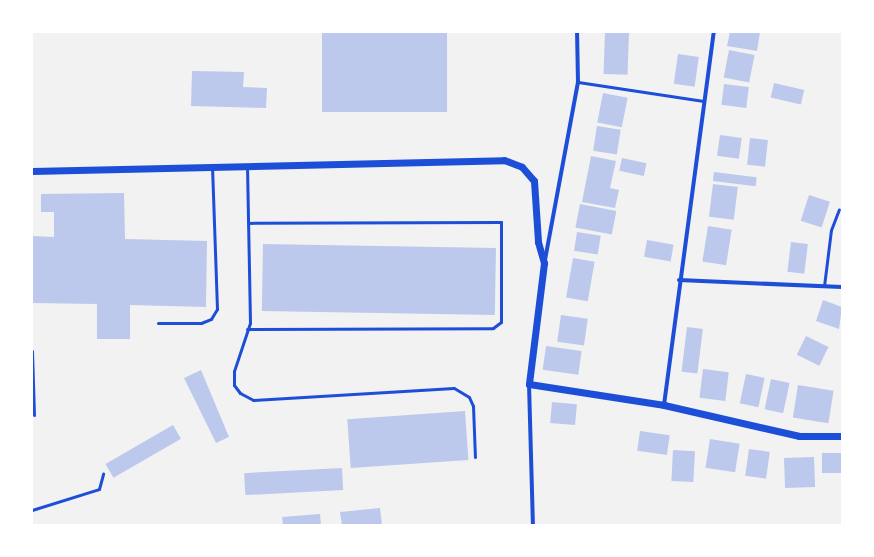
<!DOCTYPE html>
<html>
<head>
<meta charset="utf-8">
<style>
	body { margin:0 }
	#map { position:relative; width:874px; height:557px; overflow:hidden; background:#f2f2f2; font-family:Helvetica,sans-serif }
	div>[style] { position:absolute }
	[style*='--x'] { left:calc(var(--x)*1px); top:calc(var(--y)*1px); width:calc(var(--w)*1px); rotate:calc(var(--a)*1deg) }
	.building>* { inset:0; background:#bdc9ec; transform-origin:0 0 }
	.service>* { height:3px; margin:-1.5px; padding:0 1.5px; transform-origin:1.5px; border-radius:1.5px; background:#1d4ed8 }
	.minor>* { height:4px; margin:-2px; padding:0 2px; transform-origin:2px; border-radius:2px; background:#1d4ed8 }
	.tertiary>* { height:7px; margin:-3.5px; padding:0 3.5px; transform-origin:3.5px; border-radius:3.5px; background:#1d4ed8 }
	span { translate:-50% -50%; white-space:nowrap; text-align:center; line-height:1.15; -webkit-text-stroke:3.5px #fff; paint-order:stroke }
	.frame { position:absolute; inset:0; border:33px solid #fff; pointer-events:none }
</style>
</head>
<body>
<div id="map">
	<div class="building">
		<i style="left:322px;top:32px;width:125px;height:80px"></i>
		<i style="left:605px;top:32px;width:24px;height:42px;rotate:2deg"></i>
		<i style="clip-path:polygon(730px 32px,760px 32px,757px 51px,727px 46px)"></i>
		<i style="left:729px;top:50px;width:26px;height:28px;rotate:11deg"></i>
		<i style="left:678px;top:54px;width:21px;height:30px;rotate:8deg"></i>
		<i style="clip-path:polygon(192px 71px,244px 72px,243px 87px,267px 88px,266px 108px,191px 106px)"></i>
		<i style="left:774px;top:83px;width:31px;height:15px;rotate:13deg"></i>
		<i style="left:724px;top:84px;width:25px;height:21px;rotate:7deg"></i>
		<i style="left:603px;top:93px;width:25px;height:30px;rotate:11deg"></i>
		<i style="left:597px;top:126px;width:24px;height:25px;rotate:9deg"></i>
		<i style="left:720px;top:135px;width:22px;height:21px;rotate:8deg"></i>
		<i style="left:750px;top:138px;width:18px;height:27px;rotate:6deg"></i>
		<i style="clip-path:polygon(591px 156px,616px 161px,610px 188px,619px 190px,615px 208px,582px 202px)"></i>
		<i style="left:622px;top:158px;width:25px;height:13px;rotate:12deg"></i>
		<i style="left:714px;top:172px;width:43px;height:9px;rotate:7deg"></i>
		<i style="left:713px;top:184px;width:25px;height:33px;rotate:7deg"></i>
		<i style="clip-path:polygon(124px 193px,125px 239px,207px 241px,206px 307px,130px 305px,130px 339px,97px 339px,97px 304px,32px 303px,32px 236px,54px 237px,54px 212px,41px 212px,41px 194px)"></i>
		<i style="left:809px;top:195px;width:22px;height:27px;rotate:18deg"></i>
		<i style="left:580px;top:204px;width:37px;height:24px;rotate:11deg"></i>
		<i style="left:708px;top:226px;width:24px;height:36px;rotate:9deg"></i>
		<i style="left:577px;top:232px;width:24px;height:19px;rotate:9deg"></i>
		<i style="left:647px;top:240px;width:27px;height:17px;rotate:10deg"></i>
		<i style="left:791px;top:242px;width:17px;height:30px;rotate:7deg"></i>
		<i style="left:263px;top:244px;width:233px;height:67px;rotate:1deg"></i>
		<i style="left:573px;top:258px;width:22px;height:40px;rotate:10deg"></i>
		<i style="clip-path:polygon(823px 300px,842px 307px,839px 329px,816px 321px)"></i>
		<i style="left:561px;top:315px;width:27px;height:27px;rotate:8deg"></i>
		<i style="left:687px;top:327px;width:16px;height:45px;rotate:7deg"></i>
		<i style="left:806px;top:336px;width:25px;height:21px;rotate:26deg"></i>
		<i style="left:546px;top:346px;width:36px;height:24px;rotate:8deg"></i>
		<i style="left:703px;top:369px;width:26px;height:29px;rotate:7deg"></i>
		<i style="clip-path:polygon(201px 370px,229px 437px,216px 443px,184px 378px)"></i>
		<i style="left:746px;top:374px;width:19px;height:30px;rotate:12deg"></i>
		<i style="left:771px;top:379px;width:19px;height:31px;rotate:12deg"></i>
		<i style="left:798px;top:385px;width:36px;height:33px;rotate:9deg"></i>
		<i style="left:552px;top:402px;width:25px;height:21px;rotate:5deg"></i>
		<i style="left:465px;top:411px;width:49px;height:118px;rotate:86deg"></i>
		<i style="left:173px;top:425px;width:16px;height:78px;rotate:60deg"></i>
		<i style="left:640px;top:431px;width:30px;height:20px;rotate:8deg"></i>
		<i style="left:710px;top:439px;width:30px;height:29px;rotate:9deg"></i>
		<i style="left:749px;top:449px;width:21px;height:27px;rotate:8deg"></i>
		<i style="left:673px;top:450px;width:22px;height:31px;rotate:3deg"></i>
		<i style="left:822px;top:453px;width:20px;height:20px"></i>
		<i style="left:814px;top:457px;width:30px;height:30px;rotate:88deg"></i>
		<i style="left:342px;top:468px;width:22px;height:98px;rotate:87deg"></i>
		<i style="clip-path:polygon(380px 508px,382px 525px,342px 525px,340px 512px)"></i>
		<i style="clip-path:polygon(320px 514px,321px 525px,283px 525px,282px 517px)"></i>
	</div>
	<div class="service">
		<i style="--x:578;--y:82;--w:127;--a:8.6"></i>
		<i style="--x:247;--y:166;--w:157;--a:88.9"></i>
		<i style="--x:250;--y:323;--w:51;--a:108.4"></i>
		<i style="--x:234;--y:371;--w:14;--a:90"></i>
		<i style="--x:234;--y:385;--w:10;--a:53"></i>
		<i style="--x:240;--y:393;--w:15;--a:28"></i>
		<i style="--x:253;--y:400;--w:201;--a:-3.4"></i>
		<i style="--x:454;--y:388;--w:17;--a:31"></i>
		<i style="--x:469;--y:397;--w:10;--a:66"></i>
		<i style="--x:473;--y:406;--w:51;--a:87.8"></i>
		<i style="--x:824;--y:286;--w:56;--a:-82.9"></i>
		<i style="--x:831;--y:230;--w:22;--a:-69"></i>
		<i style="--x:158;--y:323;--w:43;--a:0"></i>
		<i style="--x:201;--y:323;--w:11;--a:-22"></i>
		<i style="--x:211;--y:319;--w:12;--a:-59"></i>
		<i style="--x:217;--y:309;--w:142;--a:-92"></i>
		<i style="--x:247;--y:329;--w:246;--a:-0.2"></i>
		<i style="--x:493;--y:328;--w:10;--a:-37"></i>
		<i style="--x:501;--y:322;--w:100;--a:-90"></i>
		<i style="--x:501;--y:222;--w:253;--a:179.8"></i>
		<i style="--x:32;--y:351;--w:64;--a:88.2"></i>
		<i style="--x:32;--y:510;--w:70;--a:-17.4"></i>
		<i style="--x:99;--y:489;--w:16;--a:-75"></i>
	</div>
	<div class="minor">
		<i style="--x:545;--y:260;--w:181;--a:-79.5"></i>
		<i style="--x:578;--y:82;--w:50;--a:-91.1"></i>
		<i style="--x:679;--y:280;--w:163;--a:2.5"></i>
		<i style="--x:529;--y:384;--w:141;--a:88.4"></i>
		<i style="--x:664;--y:405;--w:376;--a:-82.4"></i>
	</div>
	<div class="tertiary">
		<i style="--x:32;--y:171;--w:472;--a:-1.3"></i>
		<i style="--x:504;--y:160;--w:19;--a:21"></i>
		<i style="--x:522;--y:167;--w:18;--a:49"></i>
		<i style="--x:534;--y:181;--w:61;--a:86.2"></i>
		<i style="--x:538;--y:242;--w:22;--a:74"></i>
		<i style="--x:544;--y:263;--w:122;--a:97.1"></i>
		<i style="--x:529;--y:384;--w:137;--a:8.8"></i>
		<i style="--x:664;--y:405;--w:139;--a:12.9"></i>
		<i style="--x:799;--y:436;--w:43;--a:0"></i>
	</div>
	<div class="frame"></div>
</div>
</body>
</html>
